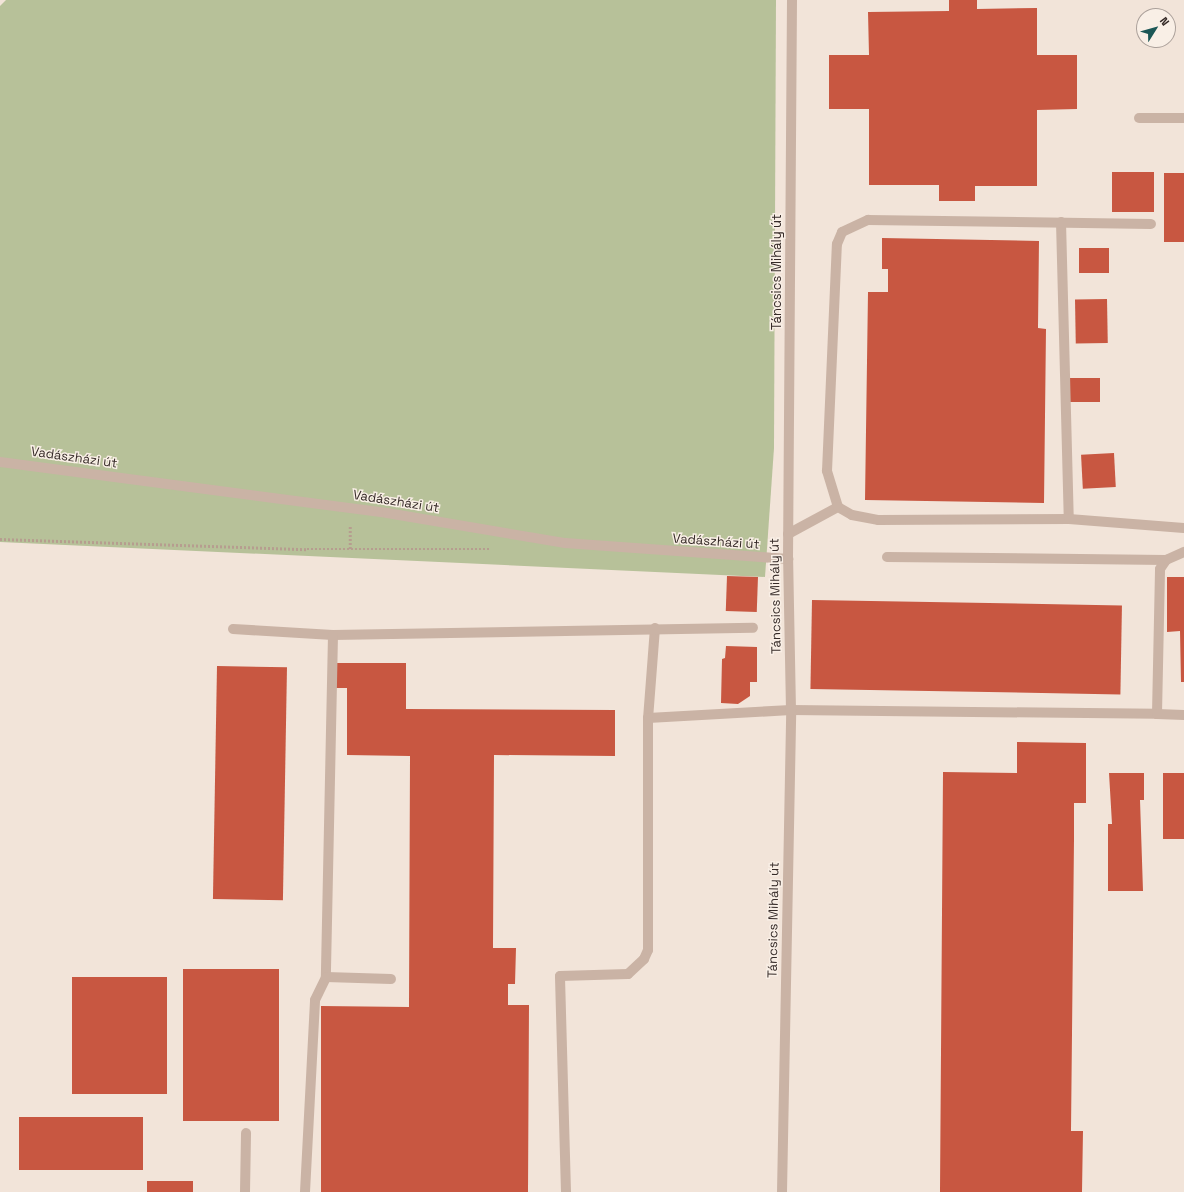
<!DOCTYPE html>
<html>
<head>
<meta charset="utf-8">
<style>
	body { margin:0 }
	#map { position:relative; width:1184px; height:1192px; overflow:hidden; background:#f2e4d9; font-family:"Space Grotesk",sans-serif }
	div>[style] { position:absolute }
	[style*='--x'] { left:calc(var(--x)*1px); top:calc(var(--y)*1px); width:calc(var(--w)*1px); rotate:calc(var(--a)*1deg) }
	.green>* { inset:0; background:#b7c199 }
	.building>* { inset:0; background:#c85741; transform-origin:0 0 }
	.path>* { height:2.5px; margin-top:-1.25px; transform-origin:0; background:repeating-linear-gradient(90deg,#b69d8f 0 2px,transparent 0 4px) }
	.minor>* { height:10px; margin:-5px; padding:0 5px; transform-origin:5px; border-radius:5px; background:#cab3a5 }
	span { translate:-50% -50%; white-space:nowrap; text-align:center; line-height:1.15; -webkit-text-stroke:3px #f9efe6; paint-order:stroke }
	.street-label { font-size:13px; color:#352a27 }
	.north { position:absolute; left:1136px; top:8px; width:40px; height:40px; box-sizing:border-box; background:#f9efe6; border:1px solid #aba09a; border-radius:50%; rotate:53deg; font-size:11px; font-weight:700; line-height:16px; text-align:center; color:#352a27 }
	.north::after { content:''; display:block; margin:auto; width:14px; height:18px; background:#1c5756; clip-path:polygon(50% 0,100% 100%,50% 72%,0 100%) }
</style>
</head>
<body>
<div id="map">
	<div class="green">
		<i style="clip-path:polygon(6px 0,776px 0,774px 448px,765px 577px,0 542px,0 6px)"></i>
	</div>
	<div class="building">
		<i style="clip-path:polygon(949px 0,977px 0,977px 9px,1037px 8px,1037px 55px,1077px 55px,1077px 109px,1037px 110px,1037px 186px,975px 186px,975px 201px,939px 201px,939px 185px,869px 185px,869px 109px,829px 109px,829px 55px,869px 55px,868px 12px,949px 11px)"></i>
		<i style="left:1112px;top:172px;width:42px;height:40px"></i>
		<i style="left:1164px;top:173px;width:20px;height:69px"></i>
		<i style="clip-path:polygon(882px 238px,1039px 241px,1038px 328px,1046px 329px,1044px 503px,865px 500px,868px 292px,888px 292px,888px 269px,882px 269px)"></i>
		<i style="left:1109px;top:248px;width:25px;height:30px;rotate:90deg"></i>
		<i style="left:1107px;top:299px;width:44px;height:32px;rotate:89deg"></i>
		<i style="left:1067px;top:378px;width:33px;height:24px"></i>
		<i style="left:1114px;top:453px;width:34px;height:33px;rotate:87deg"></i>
		<i style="left:727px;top:576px;width:31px;height:35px;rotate:2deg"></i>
		<i style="clip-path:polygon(1167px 577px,1184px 577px,1184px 682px,1181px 682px,1180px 631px,1167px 632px)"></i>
		<i style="left:812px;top:600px;width:310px;height:89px;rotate:1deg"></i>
		<i style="clip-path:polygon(726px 646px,757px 647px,757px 682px,750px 682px,750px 696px,738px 704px,721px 703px,722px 659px,725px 658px)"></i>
		<i style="clip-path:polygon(334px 663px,406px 663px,406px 709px,615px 710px,615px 756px,494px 755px,493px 948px,516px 948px,515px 984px,508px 984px,508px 1005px,529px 1005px,528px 1192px,321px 1192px,321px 1006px,409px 1007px,410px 756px,347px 755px,347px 688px,334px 688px)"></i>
		<i style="left:217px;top:666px;width:70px;height:233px;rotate:1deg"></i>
		<i style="clip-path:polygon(1017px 742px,1086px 743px,1086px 803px,1074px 803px,1074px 839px,1071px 1131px,1083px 1131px,1082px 1192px,940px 1192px,943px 772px,1017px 773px)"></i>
		<i style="clip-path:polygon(1109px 773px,1144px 773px,1144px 800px,1140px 800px,1143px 891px,1108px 891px,1108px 824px,1112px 824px)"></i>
		<i style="left:1163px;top:773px;width:21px;height:66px"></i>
		<i style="left:279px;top:969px;width:152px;height:96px;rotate:90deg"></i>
		<i style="left:72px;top:977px;width:95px;height:117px"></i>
		<i style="left:19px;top:1117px;width:124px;height:53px"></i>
		<i style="left:147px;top:1181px;width:46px;height:11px"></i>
	</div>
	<div class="path">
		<i style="--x:0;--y:539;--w:307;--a:1.9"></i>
		<i style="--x:307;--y:549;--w:184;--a:0"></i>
		<i style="--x:350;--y:549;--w:23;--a:-90"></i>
	</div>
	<div class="minor">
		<i style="--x:1139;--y:118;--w:45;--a:0"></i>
		<i style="--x:1061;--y:222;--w:297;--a:88.5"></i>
		<i style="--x:0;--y:462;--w:390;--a:7.5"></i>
		<i style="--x:387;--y:513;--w:181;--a:9.6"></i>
		<i style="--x:565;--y:543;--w:224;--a:4.1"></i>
		<i style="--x:838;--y:507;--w:38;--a:-107"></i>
		<i style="--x:827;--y:471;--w:227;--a:-87.5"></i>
		<i style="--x:837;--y:244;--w:13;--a:-67"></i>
		<i style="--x:842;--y:232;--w:29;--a:-25"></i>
		<i style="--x:868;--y:220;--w:283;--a:0.8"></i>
		<i style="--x:788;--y:534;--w:57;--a:-28.4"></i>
		<i style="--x:838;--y:507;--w:16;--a:30"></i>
		<i style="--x:852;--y:515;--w:26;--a:11"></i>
		<i style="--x:878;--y:520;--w:191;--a:-0.3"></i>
		<i style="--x:1069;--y:519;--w:115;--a:4.5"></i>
		<i style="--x:887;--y:557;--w:279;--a:0.6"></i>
		<i style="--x:655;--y:628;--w:90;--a:94.4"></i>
		<i style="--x:648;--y:718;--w:143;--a:-3.2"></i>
		<i style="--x:791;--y:710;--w:366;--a:0.6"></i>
		<i style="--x:1157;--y:714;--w:145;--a:-88.8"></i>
		<i style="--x:1160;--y:569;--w:11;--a:-56"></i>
		<i style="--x:1166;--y:560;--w:20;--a:-24"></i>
		<i style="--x:233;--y:629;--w:100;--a:3.4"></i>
		<i style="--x:333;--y:635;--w:420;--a:-1"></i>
		<i style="--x:333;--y:635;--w:342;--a:91.2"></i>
		<i style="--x:326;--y:977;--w:65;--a:1.8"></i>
		<i style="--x:1157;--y:714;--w:27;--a:2"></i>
		<i style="--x:245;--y:1192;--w:59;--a:-89"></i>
		<i style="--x:305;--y:1192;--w:192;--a:-87"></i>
		<i style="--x:315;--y:1000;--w:25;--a:-64"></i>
		<i style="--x:566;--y:1192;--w:216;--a:-91.6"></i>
		<i style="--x:560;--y:976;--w:68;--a:-1.7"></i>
		<i style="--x:628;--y:974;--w:22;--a:-43"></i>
		<i style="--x:644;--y:959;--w:10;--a:-66"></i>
		<i style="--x:648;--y:950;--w:232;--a:-90"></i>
		<i style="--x:782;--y:1192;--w:482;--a:-88.9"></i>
		<i style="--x:791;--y:710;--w:151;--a:-91.1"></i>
		<i style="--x:788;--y:559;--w:559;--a:-89.59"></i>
	</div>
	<div class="street-label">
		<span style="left:777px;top:272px;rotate:-90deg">Táncsics Mihály út</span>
		<span style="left:74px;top:458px;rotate:8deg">Vadászházi út</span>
		<span style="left:396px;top:502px;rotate:9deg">Vadászházi út</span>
		<span style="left:716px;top:542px;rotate:4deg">Vadászházi út</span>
		<span style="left:776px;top:596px;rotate:-91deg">Táncsics Mihály út</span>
		<span style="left:774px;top:920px;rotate:-89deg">Táncsics Mihály út</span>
	</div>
	<div class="north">N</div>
</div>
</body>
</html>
